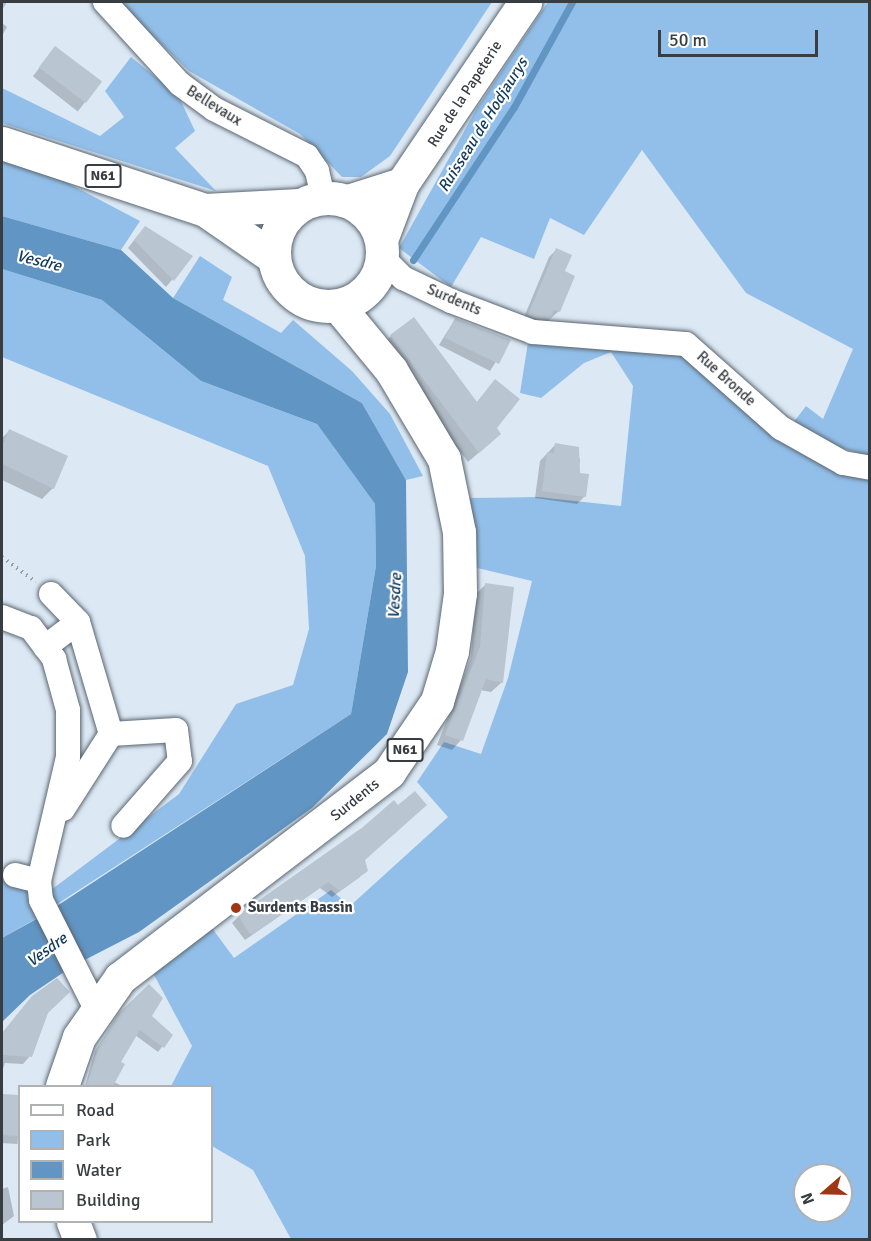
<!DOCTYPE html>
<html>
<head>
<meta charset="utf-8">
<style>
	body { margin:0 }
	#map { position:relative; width:871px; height:1241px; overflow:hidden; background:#dce9f5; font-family:Signika,sans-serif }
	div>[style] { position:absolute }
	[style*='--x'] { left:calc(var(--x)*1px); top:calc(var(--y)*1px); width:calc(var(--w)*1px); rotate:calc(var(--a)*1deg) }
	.green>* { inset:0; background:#92bfe9 }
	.water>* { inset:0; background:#6195c3 }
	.shadow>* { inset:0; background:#0003; transform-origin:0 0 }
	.stream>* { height:7px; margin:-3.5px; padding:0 3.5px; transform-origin:3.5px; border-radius:3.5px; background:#6195c3 }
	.building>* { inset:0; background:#b9c5d1; transform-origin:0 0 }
	.path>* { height:4px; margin-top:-2px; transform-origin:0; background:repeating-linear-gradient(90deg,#959ea7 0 1.5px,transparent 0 6px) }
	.roads { filter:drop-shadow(0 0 2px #5b6670) drop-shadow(0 0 2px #5b6670) }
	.street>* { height:24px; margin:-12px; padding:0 12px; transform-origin:12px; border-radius:12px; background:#fff }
	.secondary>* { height:33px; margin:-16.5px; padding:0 16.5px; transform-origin:16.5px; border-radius:16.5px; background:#fff }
	.primary>* { height:33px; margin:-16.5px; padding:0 16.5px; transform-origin:16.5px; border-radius:16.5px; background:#fff }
	.primary>.ring { margin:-16.5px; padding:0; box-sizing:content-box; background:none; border:33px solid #fff; border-radius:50% }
	.dots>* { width:16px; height:16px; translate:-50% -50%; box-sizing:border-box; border:3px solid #fff; border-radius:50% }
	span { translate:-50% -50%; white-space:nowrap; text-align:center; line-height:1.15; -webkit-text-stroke:4.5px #fff; paint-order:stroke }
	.shield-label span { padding:2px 4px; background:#fff; border:2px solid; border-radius:4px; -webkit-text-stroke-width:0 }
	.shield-label { font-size:14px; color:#383d41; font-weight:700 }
	.street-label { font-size:15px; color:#383d41 }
	.poi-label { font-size:15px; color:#383d41; font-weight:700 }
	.left { translate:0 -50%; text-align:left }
	.water-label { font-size:16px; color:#123a5a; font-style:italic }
	.frame { position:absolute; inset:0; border:3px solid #383d41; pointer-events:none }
	.legend { position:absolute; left:18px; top:1085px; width:195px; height:138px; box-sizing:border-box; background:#fff; border:2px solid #afb1b3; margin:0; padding:8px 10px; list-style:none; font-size:18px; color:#383d41 }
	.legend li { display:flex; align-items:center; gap:12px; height:30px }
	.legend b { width:30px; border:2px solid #afb1b3 }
	.north { position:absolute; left:793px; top:1163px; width:60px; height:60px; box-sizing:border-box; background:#fff; border:2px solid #afb1b3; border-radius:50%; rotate:250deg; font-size:16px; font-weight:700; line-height:24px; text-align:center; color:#383d41 }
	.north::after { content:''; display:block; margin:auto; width:21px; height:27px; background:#9f3717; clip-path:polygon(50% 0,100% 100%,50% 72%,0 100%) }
	.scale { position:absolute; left:658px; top:30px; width:160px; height:27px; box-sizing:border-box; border:3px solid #383d41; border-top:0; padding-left:8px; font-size:18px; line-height:21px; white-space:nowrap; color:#383d41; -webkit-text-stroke:4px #fff; paint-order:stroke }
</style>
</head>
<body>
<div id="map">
	<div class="green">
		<i style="clip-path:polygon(118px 2px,492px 2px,390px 156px,361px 177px,342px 177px,300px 134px,189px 71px)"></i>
		<i style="clip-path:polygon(548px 2px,869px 2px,869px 456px,824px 443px,790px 427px,806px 406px,823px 419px,853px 349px,746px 293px,642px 150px,584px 235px,550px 218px,534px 259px,481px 237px,451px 287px,399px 248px,477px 108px)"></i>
		<i style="clip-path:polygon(131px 57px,178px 95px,195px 131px,175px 148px,216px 191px,2px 123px,2px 88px,100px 136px,124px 117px,105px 91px)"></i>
		<i style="clip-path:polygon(2px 159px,64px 181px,140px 221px,121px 250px,2px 216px)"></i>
		<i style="clip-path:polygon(200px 256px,232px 277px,223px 300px,281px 333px,293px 320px,352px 371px,390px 414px,423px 476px,406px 480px,362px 403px,173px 298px)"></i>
		<i style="clip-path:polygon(2px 269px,102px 300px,201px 381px,317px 424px,375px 504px,376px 566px,351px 714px,51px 908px,51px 890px,179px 794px,236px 704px,293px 685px,309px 629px,305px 556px,268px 466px,2px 357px)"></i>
		<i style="clip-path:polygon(evenodd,529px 336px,682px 347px,869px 474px,869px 1239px,291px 1239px,253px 1170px,212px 1146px,212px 1086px,171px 1086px,192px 1046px,153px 973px,212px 928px,234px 958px,331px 890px,350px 906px,448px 817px,417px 782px,444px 742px,481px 754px,508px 678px,532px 581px,473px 567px,467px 498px,538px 497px,621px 506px,633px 386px,611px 352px,584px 363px,541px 398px,520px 393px,529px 336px,805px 1175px,841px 1175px,841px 1211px,805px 1211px,805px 1175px)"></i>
		<i style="clip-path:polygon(15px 875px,44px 914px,2px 938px,2px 882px)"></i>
	</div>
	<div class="water">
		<i style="clip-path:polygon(2px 216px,121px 250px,173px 298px,362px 403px,406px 480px,408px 672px,387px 734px,312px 808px,139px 932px,73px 966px,30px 995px,2px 1022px,2px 938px,40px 917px,351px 714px,376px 566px,375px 504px,317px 424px,201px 381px,102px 300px,2px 269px)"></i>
	</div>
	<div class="shadow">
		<i style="clip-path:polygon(2px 2px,7px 2px,2px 10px)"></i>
		<i style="clip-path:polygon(2px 23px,7px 27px,2px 36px)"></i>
		<i style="left:55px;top:48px;width:57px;height:36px;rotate:38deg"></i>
		<i style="clip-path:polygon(138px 235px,191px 257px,166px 287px,128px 248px)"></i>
		<i style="clip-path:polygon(556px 250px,563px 272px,559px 311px,542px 326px,522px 322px,549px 257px)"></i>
		<i style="clip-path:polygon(455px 319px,509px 341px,490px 371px,439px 345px)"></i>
		<i style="clip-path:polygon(391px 336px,476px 403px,495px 381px,495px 428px,490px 443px,468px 462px,382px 345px)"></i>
		<i style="clip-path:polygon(9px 431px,53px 488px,42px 499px,2px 480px,2px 438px)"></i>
		<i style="clip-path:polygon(555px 445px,580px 459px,578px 474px,584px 497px,577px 504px,535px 498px,540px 461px)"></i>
		<i style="clip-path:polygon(486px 584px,513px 588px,501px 683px,491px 692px,480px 690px,461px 740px,452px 750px,437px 745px,471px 658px,476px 594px)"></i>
		<i style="clip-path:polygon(398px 807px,364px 860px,360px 877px,332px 897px,320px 888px,245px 940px,232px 923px,239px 916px)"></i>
		<i style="clip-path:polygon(149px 986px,150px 1016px,171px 1035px,158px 1052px,135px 1035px,119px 1062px,114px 1082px,122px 1086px,85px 1086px,95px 1051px,114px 1021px)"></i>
		<i style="clip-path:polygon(25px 1005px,46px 1013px,30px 1056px,23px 1064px,5px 1063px,2px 1072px,2px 1034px)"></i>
		<i style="left:2px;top:1096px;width:18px;height:47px;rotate:3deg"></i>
		<i style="clip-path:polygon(8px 1187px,14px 1216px,2px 1225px,2px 1189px)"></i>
	</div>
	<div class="stream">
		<i style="--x:413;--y:260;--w:183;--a:-56.6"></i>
		<i style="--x:514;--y:107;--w:120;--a:-61.1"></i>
	</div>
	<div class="building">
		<i style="left:55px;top:46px;width:59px;height:27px;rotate:37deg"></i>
		<i style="clip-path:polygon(145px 226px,193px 256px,174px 281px,134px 240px)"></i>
		<i style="clip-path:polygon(556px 248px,572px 255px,565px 271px,575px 276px,560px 312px,554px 310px,550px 319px,536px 318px,528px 315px)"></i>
		<i style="clip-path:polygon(414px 317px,477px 402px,495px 379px,520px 399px,497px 428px,501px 434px,479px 453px,390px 335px)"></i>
		<i style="clip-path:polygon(455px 318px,511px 340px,499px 364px,445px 338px)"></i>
		<i style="clip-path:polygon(9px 429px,68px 456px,54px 489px,2px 464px,2px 447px)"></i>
		<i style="clip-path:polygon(555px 443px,579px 447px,580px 473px,589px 474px,586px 497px,542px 491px,547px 452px,554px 453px)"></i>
		<i style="clip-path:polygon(485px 583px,514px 587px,503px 683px,486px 679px,463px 741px,445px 735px,480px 647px)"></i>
		<i style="clip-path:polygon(415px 791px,427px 805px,365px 860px,368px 871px,340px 891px,328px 882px,252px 935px,249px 933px,238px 915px,363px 827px,394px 800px,398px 805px)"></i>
		<i style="clip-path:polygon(57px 978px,70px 992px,48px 1013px,32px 1057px,2px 1055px,2px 1033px,32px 996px)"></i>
		<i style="clip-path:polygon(149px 984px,163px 998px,152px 1016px,173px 1035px,164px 1048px,140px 1030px,121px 1062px,125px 1064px,113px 1086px,86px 1086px,100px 1044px,118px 1014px)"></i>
		<i style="left:2px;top:1094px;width:18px;height:41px;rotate:3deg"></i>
	</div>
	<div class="path">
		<i style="--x:2;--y:557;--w:42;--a:36.3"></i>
	</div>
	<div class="roads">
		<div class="street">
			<i style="--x:105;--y:2;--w:111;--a:47.6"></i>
			<i style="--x:180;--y:84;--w:42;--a:36.3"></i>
			<i style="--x:214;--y:109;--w:104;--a:26.8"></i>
			<i style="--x:307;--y:156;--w:18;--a:56"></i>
			<i style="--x:317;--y:171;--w:28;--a:77"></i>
			<i style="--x:382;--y:257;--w:30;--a:45"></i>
			<i style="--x:403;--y:278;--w:53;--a:25.6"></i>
			<i style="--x:451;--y:301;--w:88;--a:20.7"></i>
			<i style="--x:533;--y:332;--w:153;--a:4.5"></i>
			<i style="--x:686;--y:344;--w:127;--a:41.5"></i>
			<i style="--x:781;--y:428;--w:71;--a:29.4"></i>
			<i style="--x:843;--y:463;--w:27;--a:10"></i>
			<i style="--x:51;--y:594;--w:39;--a:46"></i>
			<i style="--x:78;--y:622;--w:117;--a:73.6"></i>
			<i style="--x:2;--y:617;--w:31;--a:21"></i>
			<i style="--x:31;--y:628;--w:39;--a:53"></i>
			<i style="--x:54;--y:659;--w:53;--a:74.6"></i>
			<i style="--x:68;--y:710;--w:47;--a:90"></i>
			<i style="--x:68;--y:757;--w:127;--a:103.2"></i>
			<i style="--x:39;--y:881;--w:19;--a:84"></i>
			<i style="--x:41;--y:900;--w:122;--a:63.2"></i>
			<i style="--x:45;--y:647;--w:41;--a:-37.1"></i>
			<i style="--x:63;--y:809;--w:89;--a:-57.4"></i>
			<i style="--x:111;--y:734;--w:65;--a:-3.5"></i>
			<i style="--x:176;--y:730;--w:31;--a:83"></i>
			<i style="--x:180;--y:761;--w:86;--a:131.2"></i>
			<i style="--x:15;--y:875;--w:25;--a:14"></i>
		</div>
		<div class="secondary">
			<i style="--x:348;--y:201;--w:57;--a:-17.5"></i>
			<i style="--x:381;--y:240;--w:60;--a:-69.4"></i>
			<i style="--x:402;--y:184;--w:220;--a:-55.9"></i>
		</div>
		<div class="primary">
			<i style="--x:2;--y:143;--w:214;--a:18.3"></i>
			<i style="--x:205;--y:210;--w:83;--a:34.7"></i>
			<i class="ring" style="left:274px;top:198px;width:75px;height:75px"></i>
			<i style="--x:205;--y:210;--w:94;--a:-3"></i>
			<i style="--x:62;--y:1086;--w:52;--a:-70.9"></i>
			<i style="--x:79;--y:1037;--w:72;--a:-55.2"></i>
			<i style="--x:120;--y:978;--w:339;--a:-37.4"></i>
			<i style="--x:389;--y:772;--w:86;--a:-55.9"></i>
			<i style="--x:437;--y:701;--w:52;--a:-73.3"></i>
			<i style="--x:452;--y:651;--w:59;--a:-82.1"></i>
			<i style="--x:460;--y:593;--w:61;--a:-90.9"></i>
			<i style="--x:459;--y:532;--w:75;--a:-101.6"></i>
			<i style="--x:444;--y:459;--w:104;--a:-120.8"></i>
			<i style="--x:391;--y:370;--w:83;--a:-129.6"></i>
			<i style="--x:73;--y:1222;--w:19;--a:69"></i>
		</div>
	</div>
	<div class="dots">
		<i style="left:236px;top:908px;background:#9f3717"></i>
	</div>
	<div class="shield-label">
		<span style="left:103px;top:176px">N61</span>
		<span style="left:405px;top:750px">N61</span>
	</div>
	<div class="street-label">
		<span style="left:465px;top:94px;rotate:-57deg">Rue de la Papeterie</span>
		<span style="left:214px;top:106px;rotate:32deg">Bellevaux</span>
		<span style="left:454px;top:300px;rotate:23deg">Surdents</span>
		<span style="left:726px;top:379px;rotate:42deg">Rue Bronde</span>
		<span style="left:355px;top:800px;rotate:-39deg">Surdents</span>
	</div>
	<div class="poi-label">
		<span class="left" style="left:248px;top:908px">Surdents Bassin</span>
	</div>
	<div class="water-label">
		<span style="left:483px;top:125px;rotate:-58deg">Ruisseau de Hodjaurys</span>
		<span style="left:39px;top:261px;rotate:14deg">Vesdre</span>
		<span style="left:395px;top:596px;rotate:-87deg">Vesdre</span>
		<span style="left:47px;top:950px;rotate:-36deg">Vesdre</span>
	</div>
	<div class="frame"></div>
	<ul class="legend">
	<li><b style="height:8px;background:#fff"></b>Road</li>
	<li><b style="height:16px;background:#92bfe9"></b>Park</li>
	<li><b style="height:16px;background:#6195c3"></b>Water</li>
	<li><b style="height:16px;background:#b9c5d1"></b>Building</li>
	</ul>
	<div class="north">N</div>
	<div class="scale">50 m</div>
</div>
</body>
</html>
